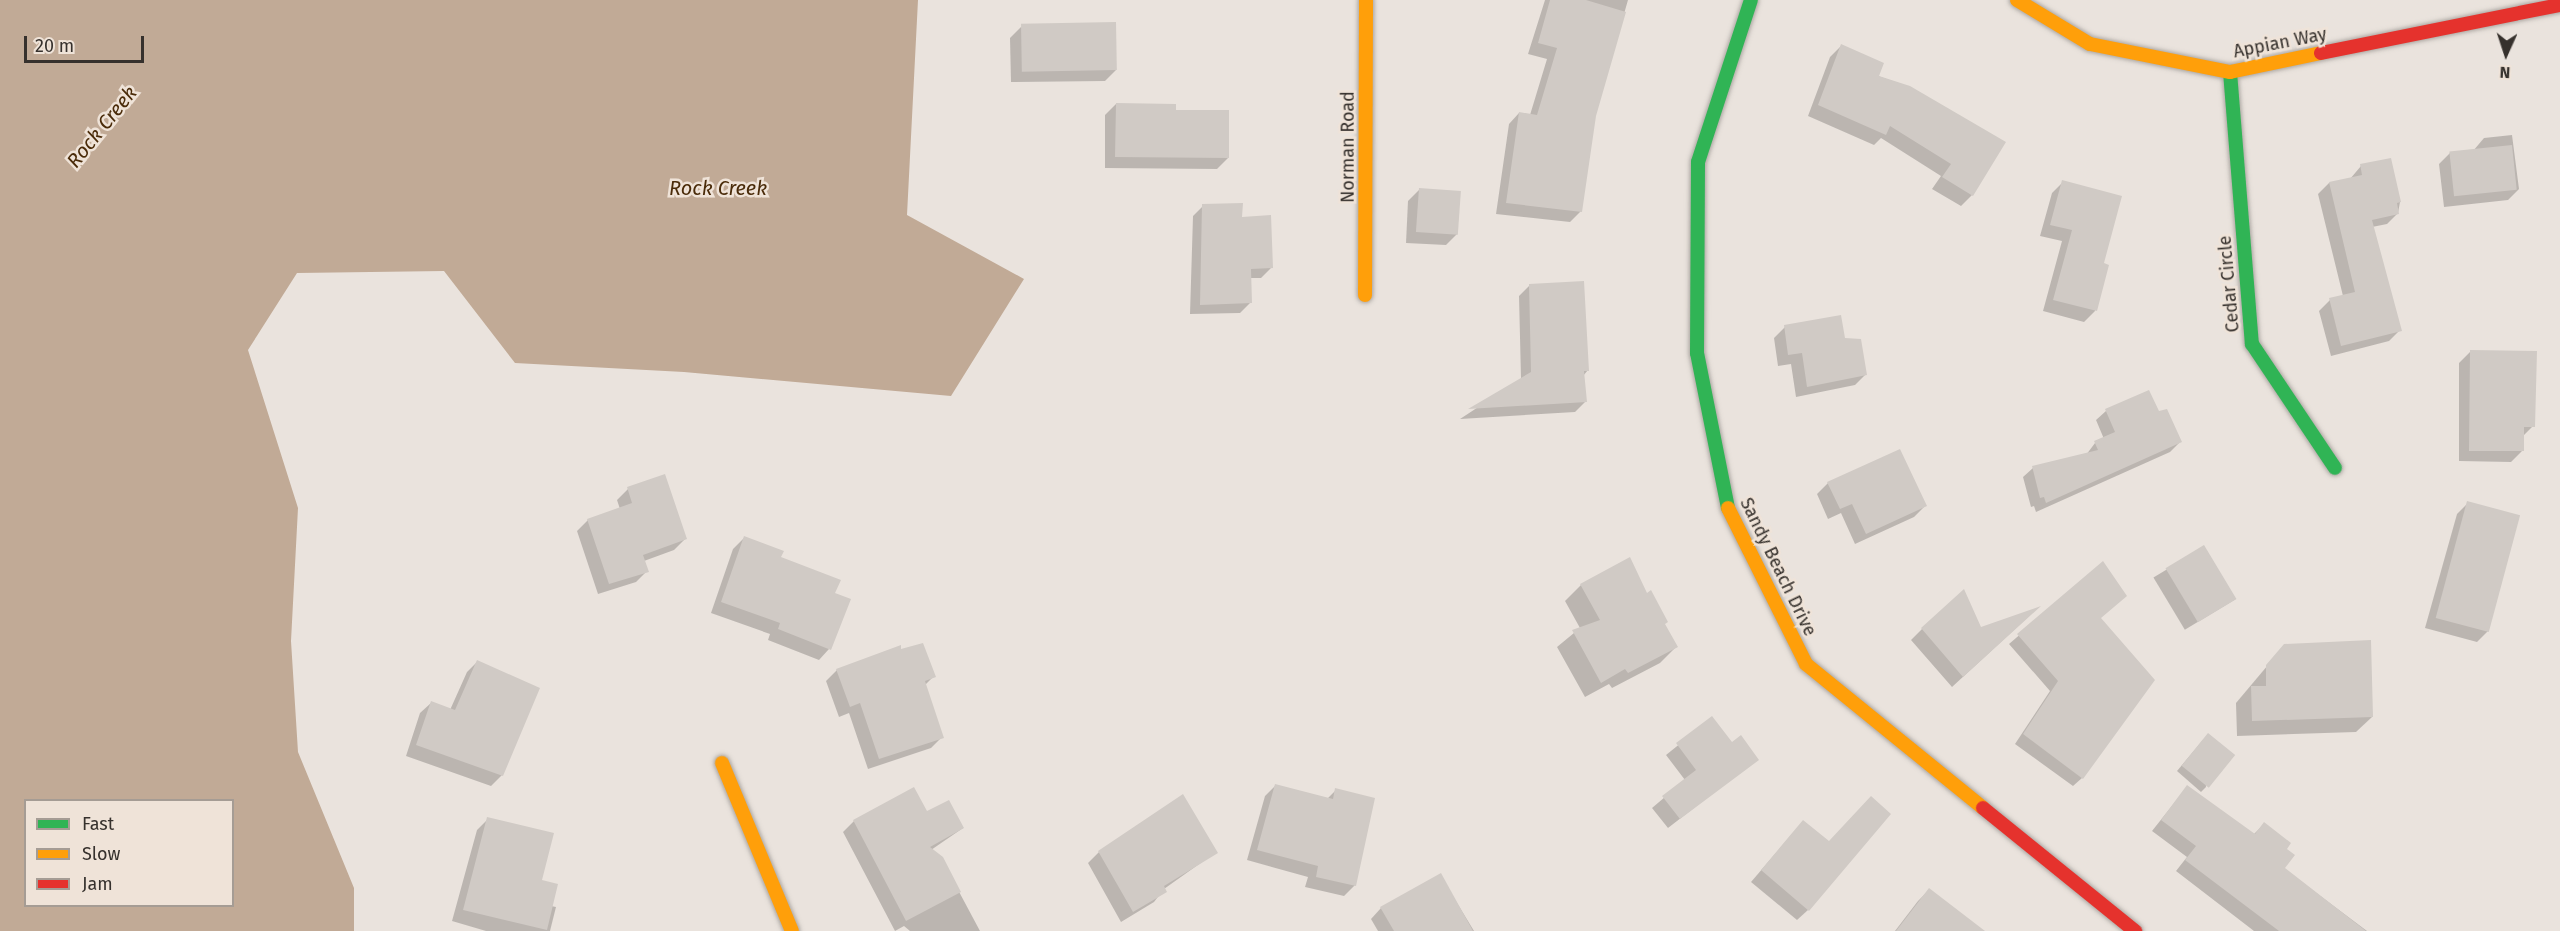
<!DOCTYPE html>
<html>
<head>
<meta charset="utf-8">
<style>
	body { margin:0 }
	#map { position:relative; width:2560px; height:931px; overflow:hidden; background:#eae3dd; font-family:"Fira Sans",sans-serif }
	div>[style] { position:absolute }
	[style*='--x'] { left:calc(var(--x)*1px); top:calc(var(--y)*1px); width:calc(var(--w)*1px); rotate:calc(var(--a)*1deg) }
	.water>* { inset:0; background:#c1aa96 }
	.shadow>* { inset:0; background:#0003; transform-origin:0 0 }
	.building>* { inset:0; background:#d0cac5; transform-origin:0 0 }
	.roads { filter:drop-shadow(0 0 2px #ada8a3) drop-shadow(0 0 2px #ada8a3) }
	.fast>* { height:14px; margin:-7px; padding:0 7px; transform-origin:7px; border-radius:7px; background:#30b455 }
	.slow>* { height:14px; margin:-7px; padding:0 7px; transform-origin:7px; border-radius:7px; background:#ff9f0a }
	.jam>* { height:14px; margin:-7px; padding:0 7px; transform-origin:7px; border-radius:7px; background:#e5322d }
	span { translate:-50% -50%; white-space:nowrap; text-align:center; line-height:1.15; -webkit-text-stroke:5px #efe3d8; paint-order:stroke }
	.street-label { font-size:18px; color:#36312d }
	.water-label { font-size:20px; color:#4a2b09; font-style:italic }
	.legend { position:absolute; left:24px; top:799px; width:210px; height:108px; box-sizing:border-box; background:#efe3d8; border:2px solid #a59c94; margin:0; padding:8px 10px; list-style:none; font-size:18px; color:#36312d }
	.legend li { display:flex; align-items:center; gap:12px; height:30px }
	.legend b { width:30px; border:2px solid #a59c94 }
	.north { position:absolute; left:2476px; top:24px; width:60px; height:60px; -webkit-text-stroke:4px #efe3d8; paint-order:stroke; rotate:183deg; font-size:16px; font-weight:700; line-height:24px; text-align:center; color:#36312d }
	.north::after { content:''; display:block; margin:auto; width:21px; height:27px; background:#36312d; clip-path:polygon(50% 0,100% 100%,50% 72%,0 100%) }
	.scale { position:absolute; left:24px; top:36px; width:120px; height:27px; box-sizing:border-box; border:3px solid #36312d; border-top:0; padding-left:8px; font-size:18px; line-height:21px; white-space:nowrap; color:#36312d; -webkit-text-stroke:4px #efe3d8; paint-order:stroke }
</style>
</head>
<body>
<div id="map">
	<div class="water">
		<i style="clip-path:polygon(evenodd,0 0,918px 0,907px 215px,1024px 279px,951px 396px,684px 372px,515px 363px,444px 271px,297px 273px,248px 350px,298px 508px,291px 641px,298px 752px,354px 888px,354px 931px,0 931px,0 0,232px 800px,232px 906px,26px 906px,26px 800px,232px 800px)"></i>
	</div>
	<div class="shadow">
		<i style="clip-path:polygon(1545px 0,1628px 0,1595px 115px,1581px 211px,1570px 222px,1496px 214px,1509px 124px,1519px 113px,1530px 115px,1547px 59px,1528px 54px)"></i>
		<i style="clip-path:polygon(1021px 27px,1116px 70px,1105px 81px,1011px 82px,1010px 38px)"></i>
		<i style="clip-path:polygon(1841px 46px,1878px 76px,1909px 87px,1972px 195px,1961px 206px,1932px 189px,1941px 176px,1881px 138px,1874px 145px,1808px 116px,1830px 57px)"></i>
		<i style="clip-path:polygon(1116px 104px,1174px 111px,1228px 158px,1217px 169px,1105px 168px,1105px 115px)"></i>
		<i style="clip-path:polygon(2512px 135px,2519px 189px,2508px 200px,2444px 207px,2439px 164px,2450px 153px,2473px 151px,2484px 138px)"></i>
		<i style="clip-path:polygon(2361px 166px,2400px 202px,2398px 213px,2387px 224px,2372px 227px,2400px 330px,2389px 341px,2331px 356px,2319px 311px,2330px 300px,2343px 296px,2318px 194px,2329px 183px,2350px 179px)"></i>
		<i style="clip-path:polygon(2063px 182px,2102px 264px,2107px 266px,2095px 311px,2084px 322px,2043px 311px,2062px 241px,2040px 236px,2052px 193px)"></i>
		<i style="clip-path:polygon(1419px 190px,1457px 234px,1446px 245px,1406px 243px,1408px 201px)"></i>
		<i style="clip-path:polygon(1203px 206px,1240px 218px,1271px 268px,1261px 278px,1250px 278px,1250px 303px,1240px 313px,1190px 314px,1193px 216px)"></i>
		<i style="clip-path:polygon(1530px 285px,1588px 370px,1583px 376px,1585px 402px,1575px 412px,1460px 419px,1521px 379px,1519px 296px)"></i>
		<i style="clip-path:polygon(1785px 327px,1843px 340px,1866px 374px,1855px 385px,1796px 397px,1791px 364px,1778px 366px,1774px 338px)"></i>
		<i style="clip-path:polygon(2470px 352px,2533px 426px,2522px 437px,2522px 451px,2511px 462px,2459px 461px,2459px 363px)"></i>
		<i style="clip-path:polygon(2106px 411px,2158px 413px,2180px 442px,2170px 452px,2036px 512px,2034px 506px,2031px 507px,2023px 477px,2033px 468px,2086px 455px,2095px 443px,2104px 439px,2096px 420px)"></i>
		<i style="clip-path:polygon(1828px 483px,1925px 506px,1914px 517px,1855px 544px,1841px 513px,1828px 519px,1817px 494px)"></i>
		<i style="clip-path:polygon(628px 489px,685px 539px,674px 550px,644px 561px,647px 571px,636px 582px,598px 594px,577px 531px,588px 520px,620px 509px,617px 500px)"></i>
		<i style="clip-path:polygon(2468px 503px,2488px 631px,2477px 642px,2425px 628px,2457px 514px)"></i>
		<i style="clip-path:polygon(744px 538px,833px 594px,829px 649px,819px 660px,768px 640px,770px 634px,711px 613px,733px 549px)"></i>
		<i style="left:2204px;top:547px;width:61px;height:59px;rotate:59deg"></i>
		<i style="clip-path:polygon(2103px 563px,2082px 778px,2073px 786px,2015px 744px,2050px 691px,2009px 644px)"></i>
		<i style="clip-path:polygon(1581px 585px,1647px 596px,1676px 647px,1660px 663px,1612px 688px,1609px 684px,1585px 697px,1557px 647px,1580px 628px,1565px 601px)"></i>
		<i style="clip-path:polygon(2028px 617px,1952px 687px,1911px 640px,1922px 629px,1981px 629px)"></i>
		<i style="clip-path:polygon(2284px 646px,2372px 717px,2356px 732px,2237px 736px,2236px 703px)"></i>
		<i style="clip-path:polygon(900px 651px,934px 676px,925px 685px,942px 737px,931px 748px,868px 769px,849px 713px,839px 717px,826px 681px,837px 670px)"></i>
		<i style="clip-path:polygon(478px 661px,502px 775px,491px 786px,406px 756px,420px 713px,431px 703px,450px 710px,467px 672px)"></i>
		<i style="clip-path:polygon(1712px 718px,1732px 744px,1757px 759px,1668px 828px,1652px 808px,1685px 780px,1666px 755px)"></i>
		<i style="clip-path:polygon(2203px 740px,2206px 787px,2201px 792px,2177px 771px)"></i>
		<i style="clip-path:polygon(1276px 785px,1327px 799px,1336px 790px,1355px 885px,1344px 896px,1305px 887px,1308px 877px,1247px 860px,1265px 796px)"></i>
		<i style="clip-path:polygon(2187px 787px,2253px 835px,2264px 824px,2285px 849px,2283px 868px,2367px 931px,2254px 931px,2176px 871px,2187px 857px,2152px 831px)"></i>
		<i style="clip-path:polygon(926px 813px,963px 828px,931px 850px,941px 858px,980px 931px,910px 931px,904px 926px,895px 931px,843px 832px,854px 821px)"></i>
		<i style="clip-path:polygon(488px 819px,540px 881px,551px 906px,556px 907px,550px 931px,486px 931px,452px 921px,477px 830px)"></i>
		<i style="clip-path:polygon(1793px 833px,1808px 910px,1797px 920px,1751px 882px)"></i>
		<i style="clip-path:polygon(1099px 852px,1216px 852px,1164px 889px,1154px 902px,1121px 922px,1088px 863px)"></i>
		<i style="clip-path:polygon(1440px 875px,1474px 931px,1378px 931px,1371px 919px,1381px 908px)"></i>
		<i style="clip-path:polygon(1929px 890px,1960px 931px,1895px 931px,1918px 901px)"></i>
	</div>
	<div class="building">
		<i style="clip-path:polygon(1550px 0,1586px 0,1626px 12px,1596px 116px,1582px 212px,1506px 203px,1519px 112px,1537px 115px,1557px 48px,1538px 43px)"></i>
		<i style="left:1116px;top:22px;width:48px;height:95px;rotate:89deg"></i>
		<i style="clip-path:polygon(1841px 44px,1884px 63px,1879px 76px,1910px 86px,2006px 142px,1973px 196px,1942px 177px,1951px 164px,1890px 126px,1886px 135px,1818px 105px)"></i>
		<i style="clip-path:polygon(1116px 103px,1176px 104px,1176px 110px,1229px 110px,1229px 158px,1115px 157px)"></i>
		<i style="left:2512px;top:145px;width:45px;height:63px;rotate:84deg"></i>
		<i style="clip-path:polygon(2391px 158px,2401px 202px,2397px 203px,2399px 214px,2372px 220px,2402px 331px,2341px 346px,2329px 298px,2355px 292px,2329px 182px,2362px 175px,2360px 164px)"></i>
		<i style="clip-path:polygon(2062px 180px,2122px 196px,2104px 263px,2109px 265px,2097px 311px,2053px 300px,2072px 230px,2050px 225px)"></i>
		<i style="left:1419px;top:188px;width:42px;height:44px;rotate:4deg"></i>
		<i style="clip-path:polygon(1243px 203px,1242px 217px,1271px 215px,1273px 268px,1251px 269px,1252px 303px,1200px 305px,1202px 204px)"></i>
		<i style="clip-path:polygon(1584px 281px,1589px 371px,1584px 371px,1587px 402px,1468px 409px,1531px 372px,1529px 284px)"></i>
		<i style="clip-path:polygon(1841px 315px,1845px 338px,1861px 339px,1867px 375px,1807px 387px,1802px 353px,1788px 355px,1784px 325px)"></i>
		<i style="clip-path:polygon(2470px 350px,2537px 351px,2535px 427px,2524px 427px,2524px 451px,2469px 451px)"></i>
		<i style="clip-path:polygon(2149px 390px,2159px 411px,2167px 409px,2182px 442px,2046px 503px,2044px 497px,2040px 498px,2032px 466px,2098px 450px,2094px 441px,2115px 432px,2105px 409px)"></i>
		<i style="clip-path:polygon(1900px 449px,1927px 506px,1866px 534px,1852px 504px,1840px 509px,1827px 482px)"></i>
		<i style="clip-path:polygon(665px 474px,687px 539px,643px 555px,649px 572px,609px 584px,587px 519px,632px 503px,627px 487px)"></i>
		<i style="left:2467px;top:501px;width:55px;height:121px;rotate:15deg"></i>
		<i style="clip-path:polygon(744px 536px,784px 551px,781px 557px,841px 580px,835px 593px,851px 599px,831px 650px,778px 629px,780px 623px,721px 602px)"></i>
		<i style="left:2204px;top:545px;width:63px;height:45px;rotate:59deg"></i>
		<i style="clip-path:polygon(1630px 557px,1647px 593px,1651px 590px,1668px 622px,1665px 624px,1678px 647px,1628px 673px,1625px 669px,1601px 683px,1572px 630px,1600px 620px,1580px 584px)"></i>
		<i style="clip-path:polygon(2103px 561px,2127px 596px,2101px 618px,2155px 680px,2083px 779px,2023px 734px,2058px 681px,2017px 634px)"></i>
		<i style="clip-path:polygon(1964px 589px,1981px 627px,2041px 606px,1963px 677px,1921px 628px)"></i>
		<i style="clip-path:polygon(2371px 640px,2373px 717px,2252px 721px,2251px 686px,2266px 686px,2266px 665px,2284px 644px)"></i>
		<i style="clip-path:polygon(923px 643px,936px 677px,925px 681px,944px 738px,879px 759px,860px 703px,850px 707px,836px 669px,901px 645px,901px 649px)"></i>
		<i style="clip-path:polygon(477px 660px,540px 688px,503px 776px,416px 745px,431px 701px,455px 710px)"></i>
		<i style="clip-path:polygon(1712px 716px,1732px 742px,1741px 735px,1759px 760px,1680px 819px,1662px 796px,1696px 770px,1676px 743px)"></i>
		<i style="left:2208px;top:733px;width:35px;height:42px;rotate:39deg"></i>
		<i style="clip-path:polygon(1275px 784px,1333px 799px,1335px 788px,1375px 798px,1356px 886px,1316px 877px,1318px 866px,1257px 850px)"></i>
		<i style="clip-path:polygon(2187px 785px,2255px 834px,2264px 822px,2291px 843px,2287px 849px,2295px 855px,2285px 868px,2366px 931px,2279px 931px,2185px 860px,2196px 846px,2161px 820px)"></i>
		<i style="clip-path:polygon(914px 787px,927px 811px,949px 800px,964px 828px,930px 847px,943px 857px,961px 892px,906px 921px,853px 820px)"></i>
		<i style="clip-path:polygon(1183px 794px,1218px 853px,1164px 886px,1167px 892px,1133px 912px,1098px 851px)"></i>
		<i style="clip-path:polygon(1871px 796px,1891px 814px,1809px 911px,1761px 870px,1803px 820px,1829px 841px)"></i>
		<i style="clip-path:polygon(487px 817px,554px 833px,542px 880px,558px 884px,547px 930px,463px 910px)"></i>
		<i style="clip-path:polygon(1441px 873px,1473px 931px,1394px 931px,1380px 907px)"></i>
		<i style="clip-path:polygon(1929px 888px,1985px 931px,1896px 931px)"></i>
	</div>
	<div class="roads">
		<div class="fast">
			<i style="--x:2230;--y:72;--w:273;--a:85.4"></i>
			<i style="--x:2252;--y:344;--w:149;--a:56.2"></i>
			<i style="--x:1728;--y:508;--w:158;--a:-101.3"></i>
			<i style="--x:1697;--y:353;--w:191;--a:-89.7"></i>
			<i style="--x:1698;--y:162;--w:170;--a:-71.9"></i>
		</div>
		<div class="slow">
			<i style="--x:2017;--y:0;--w:85;--a:31.1"></i>
			<i style="--x:2090;--y:44;--w:143;--a:11.3"></i>
			<i style="--x:2230;--y:72;--w:93;--a:-11.8"></i>
			<i style="--x:1365;--y:295;--w:295;--a:-89.8"></i>
			<i style="--x:1728;--y:508;--w:174;--a:63.4"></i>
			<i style="--x:1806;--y:664;--w:228;--a:39.1"></i>
			<i style="--x:722;--y:763;--w:182;--a:67.4"></i>
		</div>
		<div class="jam">
			<i style="--x:2321;--y:53;--w:244;--a:-11.4"></i>
			<i style="--x:1983;--y:808;--w:196;--a:39"></i>
		</div>
	</div>
	<div class="street-label">
		<span style="left:2280px;top:43px;rotate:-11deg">Appian Way</span>
		<span style="left:1348px;top:147px;rotate:-90deg">Norman Road</span>
		<span style="left:2229px;top:284px;rotate:-95deg">Cedar Circle</span>
		<span style="left:1778px;top:567px;rotate:64deg">Sandy Beach Drive</span>
	</div>
	<div class="water-label">
		<span style="left:102px;top:127px;rotate:-51deg">Rock Creek</span>
		<span style="left:718px;top:188px">Rock Creek</span>
	</div>
	<ul class="legend">
	<li><b style="height:8px;background:#30b455"></b>Fast</li>
	<li><b style="height:8px;background:#ff9f0a"></b>Slow</li>
	<li><b style="height:8px;background:#e5322d"></b>Jam</li>
	</ul>
	<div class="north">N</div>
	<div class="scale">20 m</div>
</div>
</body>
</html>
